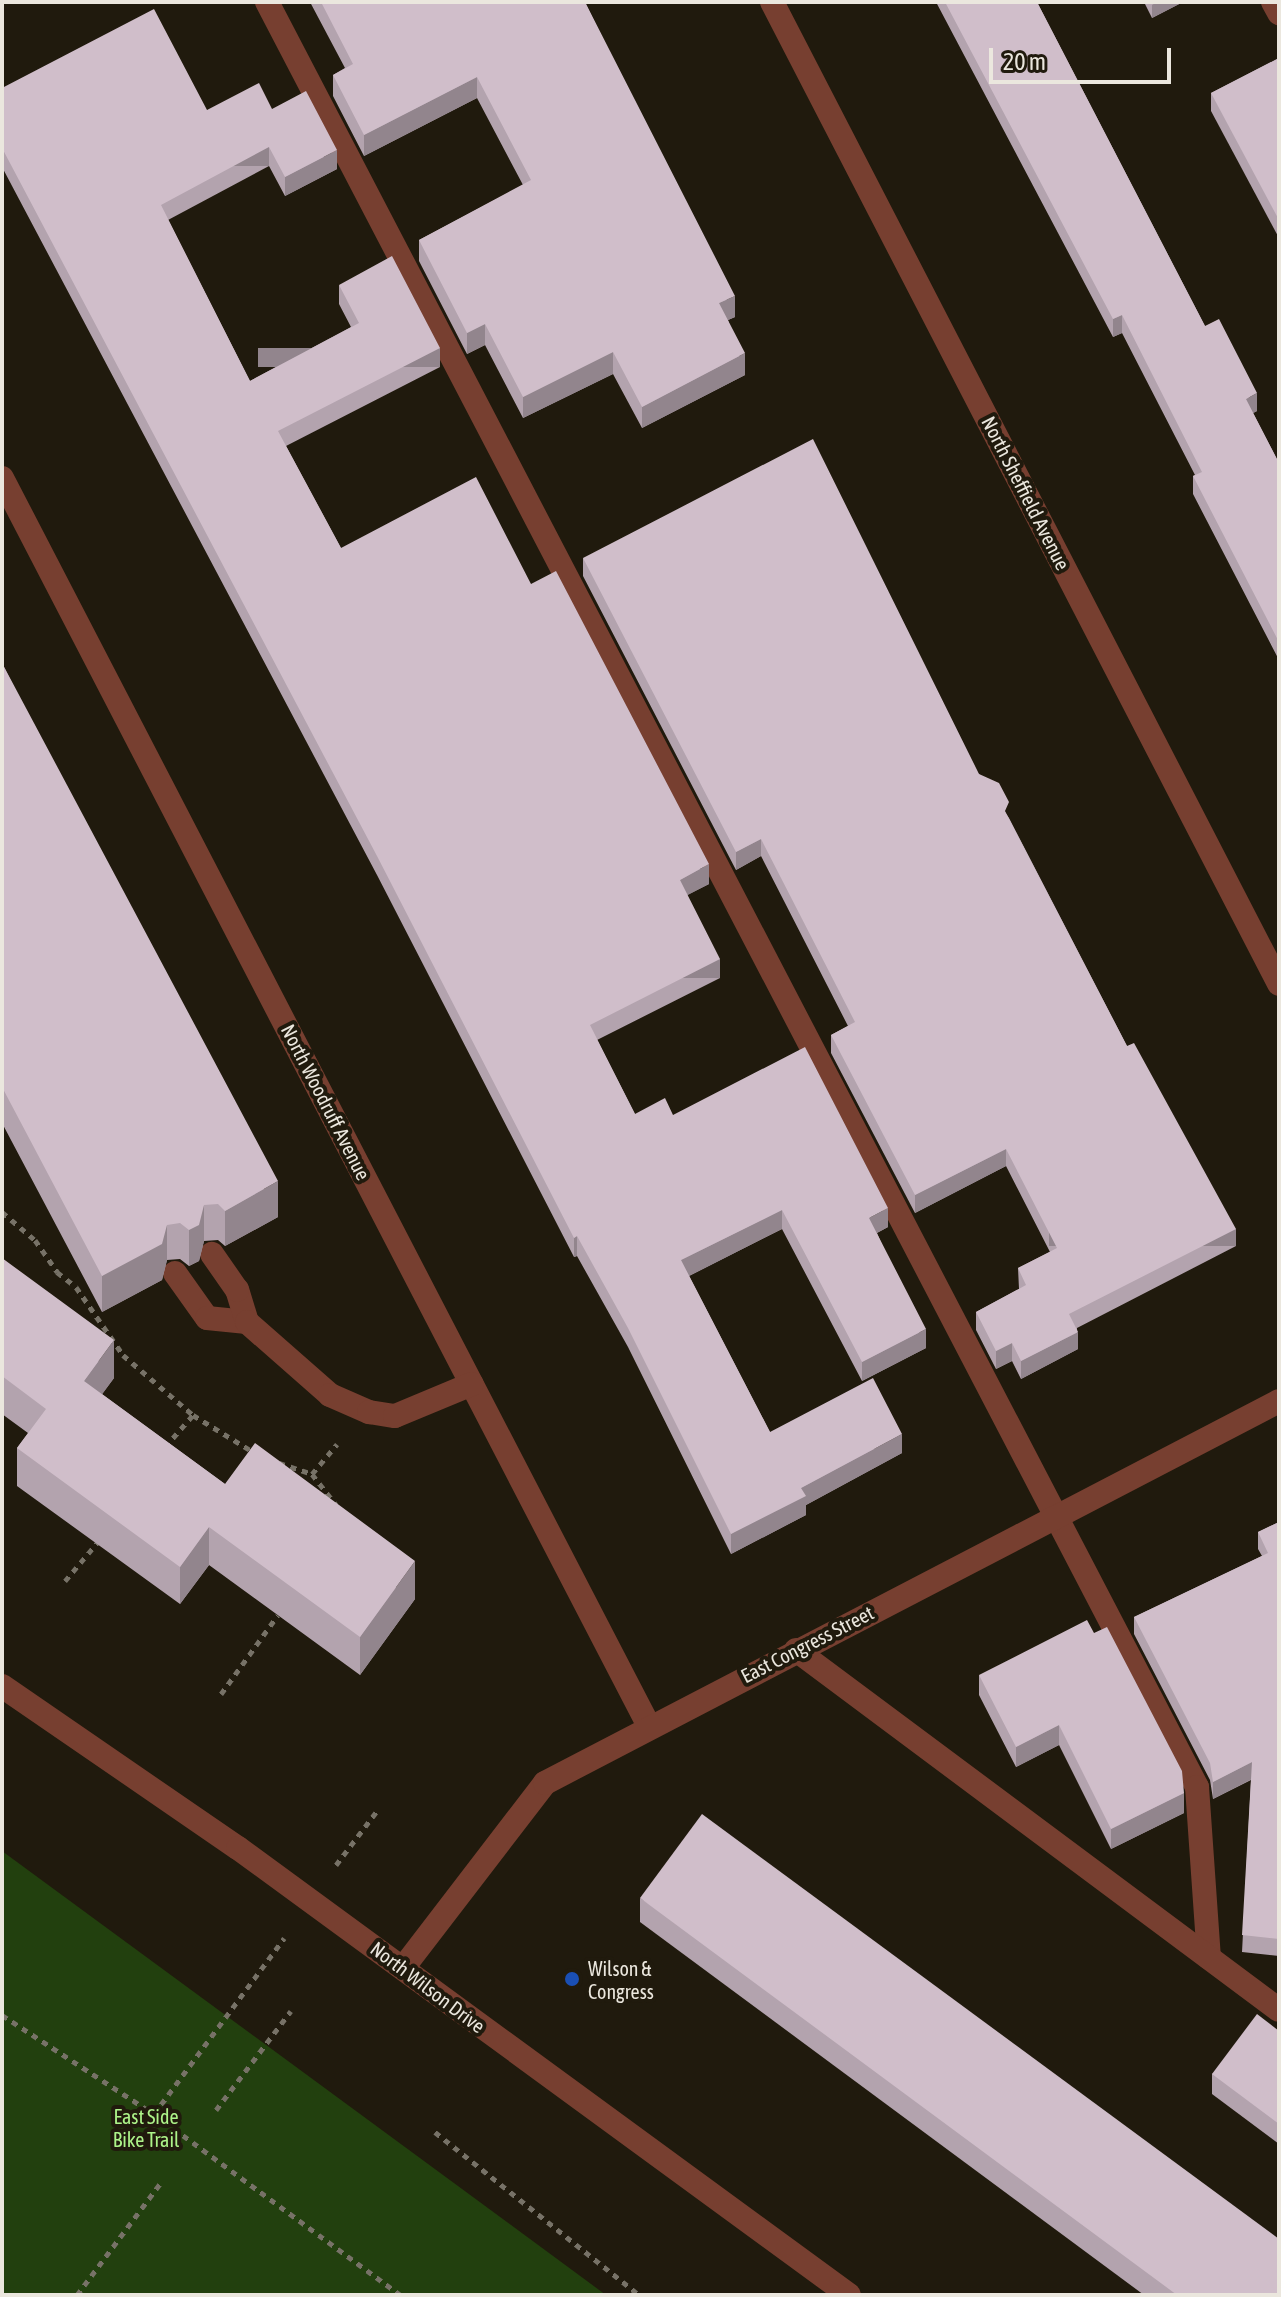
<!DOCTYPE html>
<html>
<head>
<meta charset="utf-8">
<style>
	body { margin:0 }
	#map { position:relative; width:1281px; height:2297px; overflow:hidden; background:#201a0d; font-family:"Asap Condensed",sans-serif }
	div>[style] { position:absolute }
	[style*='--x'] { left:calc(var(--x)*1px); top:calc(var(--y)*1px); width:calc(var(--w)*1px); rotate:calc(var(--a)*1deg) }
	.green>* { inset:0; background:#22400e }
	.path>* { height:5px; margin-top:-2.5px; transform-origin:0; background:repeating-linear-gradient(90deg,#777267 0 6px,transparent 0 12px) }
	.minor>* { height:24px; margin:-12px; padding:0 12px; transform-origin:12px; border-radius:12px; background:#773f30 }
	.wall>* { inset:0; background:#b3a3ae }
	.shaded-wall>* { inset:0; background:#92858d; transform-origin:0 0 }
	.building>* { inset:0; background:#d0beca }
	.dots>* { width:22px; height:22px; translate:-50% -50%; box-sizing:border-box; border:4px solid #201a0d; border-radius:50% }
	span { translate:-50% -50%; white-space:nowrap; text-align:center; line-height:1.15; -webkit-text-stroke:8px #201a0d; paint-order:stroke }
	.street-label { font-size:20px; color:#ebe7de }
	.poi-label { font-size:20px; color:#ebe7de }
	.left { translate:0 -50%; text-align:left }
	.park-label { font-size:20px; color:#adf389 }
	.frame { position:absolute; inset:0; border:4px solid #ebe7de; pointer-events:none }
	.scale { position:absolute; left:989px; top:48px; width:182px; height:36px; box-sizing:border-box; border:4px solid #ebe7de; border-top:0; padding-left:10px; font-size:24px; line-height:28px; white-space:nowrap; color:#ebe7de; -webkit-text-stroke:6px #201a0d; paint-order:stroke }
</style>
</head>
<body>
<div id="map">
	<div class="green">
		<i style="clip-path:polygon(2px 1851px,356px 2111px,606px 2295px,2px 2295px)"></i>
	</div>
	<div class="path">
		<i style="--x:2;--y:1212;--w:43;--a:40.3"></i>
		<i style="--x:35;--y:1240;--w:39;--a:55"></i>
		<i style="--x:57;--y:1272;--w:24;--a:38"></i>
		<i style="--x:76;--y:1287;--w:83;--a:55.3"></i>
		<i style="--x:123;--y:1355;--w:92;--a:40.6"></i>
		<i style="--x:193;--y:1415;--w:73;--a:31.5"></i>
		<i style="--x:165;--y:1447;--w:43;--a:-48.8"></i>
		<i style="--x:279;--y:1463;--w:35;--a:18"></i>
		<i style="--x:312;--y:1474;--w:39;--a:52"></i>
		<i style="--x:312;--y:1474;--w:39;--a:-50"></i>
		<i style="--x:65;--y:1581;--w:50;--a:-49.9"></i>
		<i style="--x:221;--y:1694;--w:97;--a:-54.2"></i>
		<i style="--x:336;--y:1865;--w:68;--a:-52.8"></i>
		<i style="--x:2;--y:2015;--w:181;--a:33.1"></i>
		<i style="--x:154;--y:2114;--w:305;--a:36.3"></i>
		<i style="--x:216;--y:2110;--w:124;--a:-52.9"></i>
		<i style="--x:154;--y:2114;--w:219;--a:-53.5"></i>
		<i style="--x:435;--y:2132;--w:261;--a:38.6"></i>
		<i style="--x:77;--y:2295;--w:142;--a:-53.3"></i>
	</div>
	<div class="minor">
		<i style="--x:267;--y:2;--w:2013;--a:62.48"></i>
		<i style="--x:1197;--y:1787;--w:171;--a:86"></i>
		<i style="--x:772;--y:2;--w:1105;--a:62.69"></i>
		<i style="--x:1273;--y:2;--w:13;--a:61"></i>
		<i style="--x:2;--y:478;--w:1406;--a:62.6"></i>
		<i style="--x:175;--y:1273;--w:55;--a:54.6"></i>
		<i style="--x:207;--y:1318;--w:40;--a:5.7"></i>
		<i style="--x:247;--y:1322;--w:34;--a:-107"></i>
		<i style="--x:237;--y:1290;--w:44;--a:-124.8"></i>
		<i style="--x:247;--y:1322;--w:111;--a:41.3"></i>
		<i style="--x:330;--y:1395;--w:43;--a:23.6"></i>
		<i style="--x:369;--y:1412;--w:26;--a:9"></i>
		<i style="--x:395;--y:1416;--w:83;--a:-22.6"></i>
		<i style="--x:796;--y:1650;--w:602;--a:36.7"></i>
		<i style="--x:2;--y:1686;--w:286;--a:34.5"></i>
		<i style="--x:238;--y:1848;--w:757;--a:36.19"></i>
		<i style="--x:403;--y:1968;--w:233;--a:-52.5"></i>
		<i style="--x:545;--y:1783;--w:827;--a:-27.49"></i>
	</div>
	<div class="wall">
		<i style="clip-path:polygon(310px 2px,585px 2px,735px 317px,728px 320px,745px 375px,642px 428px,613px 374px,523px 418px,485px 345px,467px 354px,419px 261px,419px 240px,523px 185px,477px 98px,364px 156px,333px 96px,333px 75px,345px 68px)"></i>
		<i style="clip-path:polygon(936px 2px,1037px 2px,1205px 326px,1257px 411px,1253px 413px,1279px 463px,1279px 660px,1193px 494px,1193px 476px,1195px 475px,1122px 333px,1113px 337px)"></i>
		<i style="clip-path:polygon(1144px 2px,1183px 2px,1152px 18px)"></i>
		<i style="clip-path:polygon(1279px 58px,1279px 238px,1211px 111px,1211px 93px)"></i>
		<i style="clip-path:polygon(2px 88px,207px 110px,272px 109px,337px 169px,285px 196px,269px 166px,168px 220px,250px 381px,351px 327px,339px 304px,339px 285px,440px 367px,286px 446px,341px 548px,531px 584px,709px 884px,687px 895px,720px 978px,597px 1040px,635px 1114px,673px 1115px,888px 1227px,877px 1233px,926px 1348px,862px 1381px,782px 1229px,689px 1276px,770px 1432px,902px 1453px,806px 1505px,806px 1515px,731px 1554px,628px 1347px,577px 1256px,574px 1257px,377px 875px,2px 167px)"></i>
		<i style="clip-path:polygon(583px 558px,979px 774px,1009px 818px,1127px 1046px,1236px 1246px,1077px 1328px,1078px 1349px,1021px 1379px,1012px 1361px,996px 1369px,976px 1330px,976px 1312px,1019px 1289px,1018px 1268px,1050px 1252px,1006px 1166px,915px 1213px,831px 1053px,831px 1035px,848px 1026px,761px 856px,736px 870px,583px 576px)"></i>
		<i style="clip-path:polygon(2px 663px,278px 1217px,225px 1246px,218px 1240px,204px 1241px,199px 1261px,189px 1266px,180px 1259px,167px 1260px,162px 1280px,102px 1312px,2px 1123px)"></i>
		<i style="clip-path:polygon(2px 1258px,114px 1378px,102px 1394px,225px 1484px,415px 1599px,360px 1675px,209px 1565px,180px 1604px,17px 1486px,17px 1448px,28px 1433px,2px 1414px)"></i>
		<i style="clip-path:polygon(1279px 1522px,1279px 1956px,1242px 1952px,1251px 1780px,1213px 1799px,1210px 1780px,1134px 1634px,1134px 1617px,1262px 1556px,1258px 1549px,1258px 1532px)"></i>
		<i style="clip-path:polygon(979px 1675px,1184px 1793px,1184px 1813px,1111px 1849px,1059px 1745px,1016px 1767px,979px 1695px)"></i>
		<i style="clip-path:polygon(640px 1898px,1279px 2295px,1144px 2295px,640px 1922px)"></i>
		<i style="clip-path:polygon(1279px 2031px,1279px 2144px,1212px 2094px,1212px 2074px)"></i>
	</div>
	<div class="shaded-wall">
		<i style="clip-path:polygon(1157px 2px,1183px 2px,1152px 18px,1152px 5px)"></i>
		<i style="clip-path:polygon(477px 77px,477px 98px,364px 156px,364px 135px)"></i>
		<i style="left:269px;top:147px;width:19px;height:123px;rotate:90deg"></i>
		<i style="clip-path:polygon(337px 150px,337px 169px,285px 196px,285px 177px)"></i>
		<i style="clip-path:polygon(735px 296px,735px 317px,719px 324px,719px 303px)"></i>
		<i style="clip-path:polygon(1122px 315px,1122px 333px,1113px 337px,1113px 319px)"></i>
		<i style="clip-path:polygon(485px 324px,485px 345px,467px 354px,467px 333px)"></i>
		<i style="left:440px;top:348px;width:19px;height:182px;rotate:90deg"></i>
		<i style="clip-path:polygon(613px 352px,613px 374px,523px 418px,523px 397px)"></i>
		<i style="clip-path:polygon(745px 353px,745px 375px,642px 428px,642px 407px)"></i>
		<i style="clip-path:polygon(1257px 393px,1257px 411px,1246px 417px,1246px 399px)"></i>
		<i style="clip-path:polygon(761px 839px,761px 856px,736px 870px,736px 852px)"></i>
		<i style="clip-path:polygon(709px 864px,709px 884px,680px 899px,680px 880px)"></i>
		<i style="left:720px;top:959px;width:19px;height:146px;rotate:90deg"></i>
		<i style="clip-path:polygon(1006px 1149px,1006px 1166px,915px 1213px,915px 1195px)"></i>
		<i style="clip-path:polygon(278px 1181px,278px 1217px,225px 1246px,225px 1211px)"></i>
		<i style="clip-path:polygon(204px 1205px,204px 1241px,199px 1261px,189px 1266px,189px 1230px)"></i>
		<i style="clip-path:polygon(888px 1208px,888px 1227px,869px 1237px,869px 1218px)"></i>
		<i style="clip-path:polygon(782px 1210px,782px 1229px,681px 1280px,681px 1260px)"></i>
		<i style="clip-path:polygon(167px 1225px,167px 1260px,162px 1280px,102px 1312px,102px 1276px)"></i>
		<i style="left:1236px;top:1229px;width:17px;height:187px;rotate:90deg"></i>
		<i style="clip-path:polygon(577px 1236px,577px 1256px,574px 1257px,574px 1238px)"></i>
		<i style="clip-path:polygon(926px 1329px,926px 1348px,862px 1381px,862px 1362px)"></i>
		<i style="clip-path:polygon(1078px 1332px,1078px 1349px,1021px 1379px,1021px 1361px)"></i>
		<i style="clip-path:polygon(114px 1340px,114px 1378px,84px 1419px,84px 1381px)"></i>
		<i style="clip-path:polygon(1012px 1343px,1012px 1361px,996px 1369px,996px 1351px)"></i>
		<i style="clip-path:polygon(902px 1434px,902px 1453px,806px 1505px,806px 1515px,731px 1554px,731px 1534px,801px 1488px)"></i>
		<i style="clip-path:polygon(209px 1527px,209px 1565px,180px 1604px,180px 1567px)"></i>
		<i style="clip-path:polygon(415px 1561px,415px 1599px,360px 1675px,360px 1637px)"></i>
		<i style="clip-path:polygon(1059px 1725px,1059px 1745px,1016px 1767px,1016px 1747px)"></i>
		<i style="clip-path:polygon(1252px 1762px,1252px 1779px,1213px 1799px,1213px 1782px)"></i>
		<i style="clip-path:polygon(1184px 1793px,1184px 1813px,1111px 1849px,1111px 1829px)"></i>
	</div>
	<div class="building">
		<i style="clip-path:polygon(321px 2px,585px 2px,735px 296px,719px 303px,745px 353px,642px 407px,613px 352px,523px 397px,485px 324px,467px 333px,419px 240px,531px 180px,477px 77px,364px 135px,333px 75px,353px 64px)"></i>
		<i style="clip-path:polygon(945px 2px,1037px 2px,1205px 326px,1219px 319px,1257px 393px,1246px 399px,1279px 463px,1279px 642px,1193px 476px,1202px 472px,1122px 315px,1113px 319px)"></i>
		<i style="clip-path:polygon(154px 9px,207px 110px,259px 83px,272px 109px,306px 91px,337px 150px,285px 177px,269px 147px,161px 205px,250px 381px,359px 323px,339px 285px,392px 256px,440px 348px,278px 431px,341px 548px,476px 477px,531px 584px,556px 571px,709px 864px,680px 880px,720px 959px,590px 1025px,635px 1114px,665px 1098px,673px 1115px,805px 1047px,888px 1208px,869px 1218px,926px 1329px,862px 1362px,782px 1210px,681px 1260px,770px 1432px,873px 1378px,902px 1434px,801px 1488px,806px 1496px,731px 1534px,628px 1328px,577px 1236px,574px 1238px,377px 856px,2px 148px,2px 88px)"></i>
		<i style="clip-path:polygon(1279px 58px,1279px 220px,1211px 93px)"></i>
		<i style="clip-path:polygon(813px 439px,979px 774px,999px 783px,1009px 802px,1005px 811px,1127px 1046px,1134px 1043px,1236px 1229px,1069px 1314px,1078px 1332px,1021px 1361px,1012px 1343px,996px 1351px,976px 1312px,1026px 1285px,1018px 1268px,1057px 1248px,1006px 1149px,915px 1195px,831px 1035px,855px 1022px,761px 839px,736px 852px,583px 558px)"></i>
		<i style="clip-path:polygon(2px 663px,278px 1181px,225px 1211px,218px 1204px,204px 1205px,199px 1225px,189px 1230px,180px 1223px,167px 1225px,162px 1244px,102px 1276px,2px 1087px)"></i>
		<i style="clip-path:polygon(2px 1258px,114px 1340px,84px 1381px,225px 1484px,255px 1443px,415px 1561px,360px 1637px,209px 1527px,180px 1567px,17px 1448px,46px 1409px,2px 1376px)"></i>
		<i style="clip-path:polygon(1279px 1522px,1279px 1939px,1242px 1935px,1252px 1762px,1213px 1782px,1210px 1763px,1134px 1617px,1268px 1553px,1258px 1532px)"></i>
		<i style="clip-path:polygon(1087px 1620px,1094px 1633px,1107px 1627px,1182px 1771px,1184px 1793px,1111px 1829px,1059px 1725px,1016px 1747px,979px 1675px)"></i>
		<i style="clip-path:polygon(702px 1814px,1279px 2239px,1279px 2295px,1177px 2295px,640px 1898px)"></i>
		<i style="clip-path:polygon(1257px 2014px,1279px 2031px,1279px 2124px,1212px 2074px)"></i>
	</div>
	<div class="dots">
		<i style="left:572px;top:1979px;background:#1a4fb4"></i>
	</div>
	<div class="street-label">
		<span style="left:1026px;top:493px;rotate:63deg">North Sheffield Avenue</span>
		<span style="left:326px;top:1102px;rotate:63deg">North Woodruff Avenue</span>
		<span style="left:807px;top:1644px;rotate:-27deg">East Congress Street</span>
		<span style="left:428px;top:1987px;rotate:37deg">North Wilson Drive</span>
	</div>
	<div class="poi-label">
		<span class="left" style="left:588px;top:1980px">Wilson &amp;<br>Congress</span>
	</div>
	<div class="park-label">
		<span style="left:146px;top:2128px">East Side<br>Bike Trail</span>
	</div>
	<div class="frame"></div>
	<div class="scale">20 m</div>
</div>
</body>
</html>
